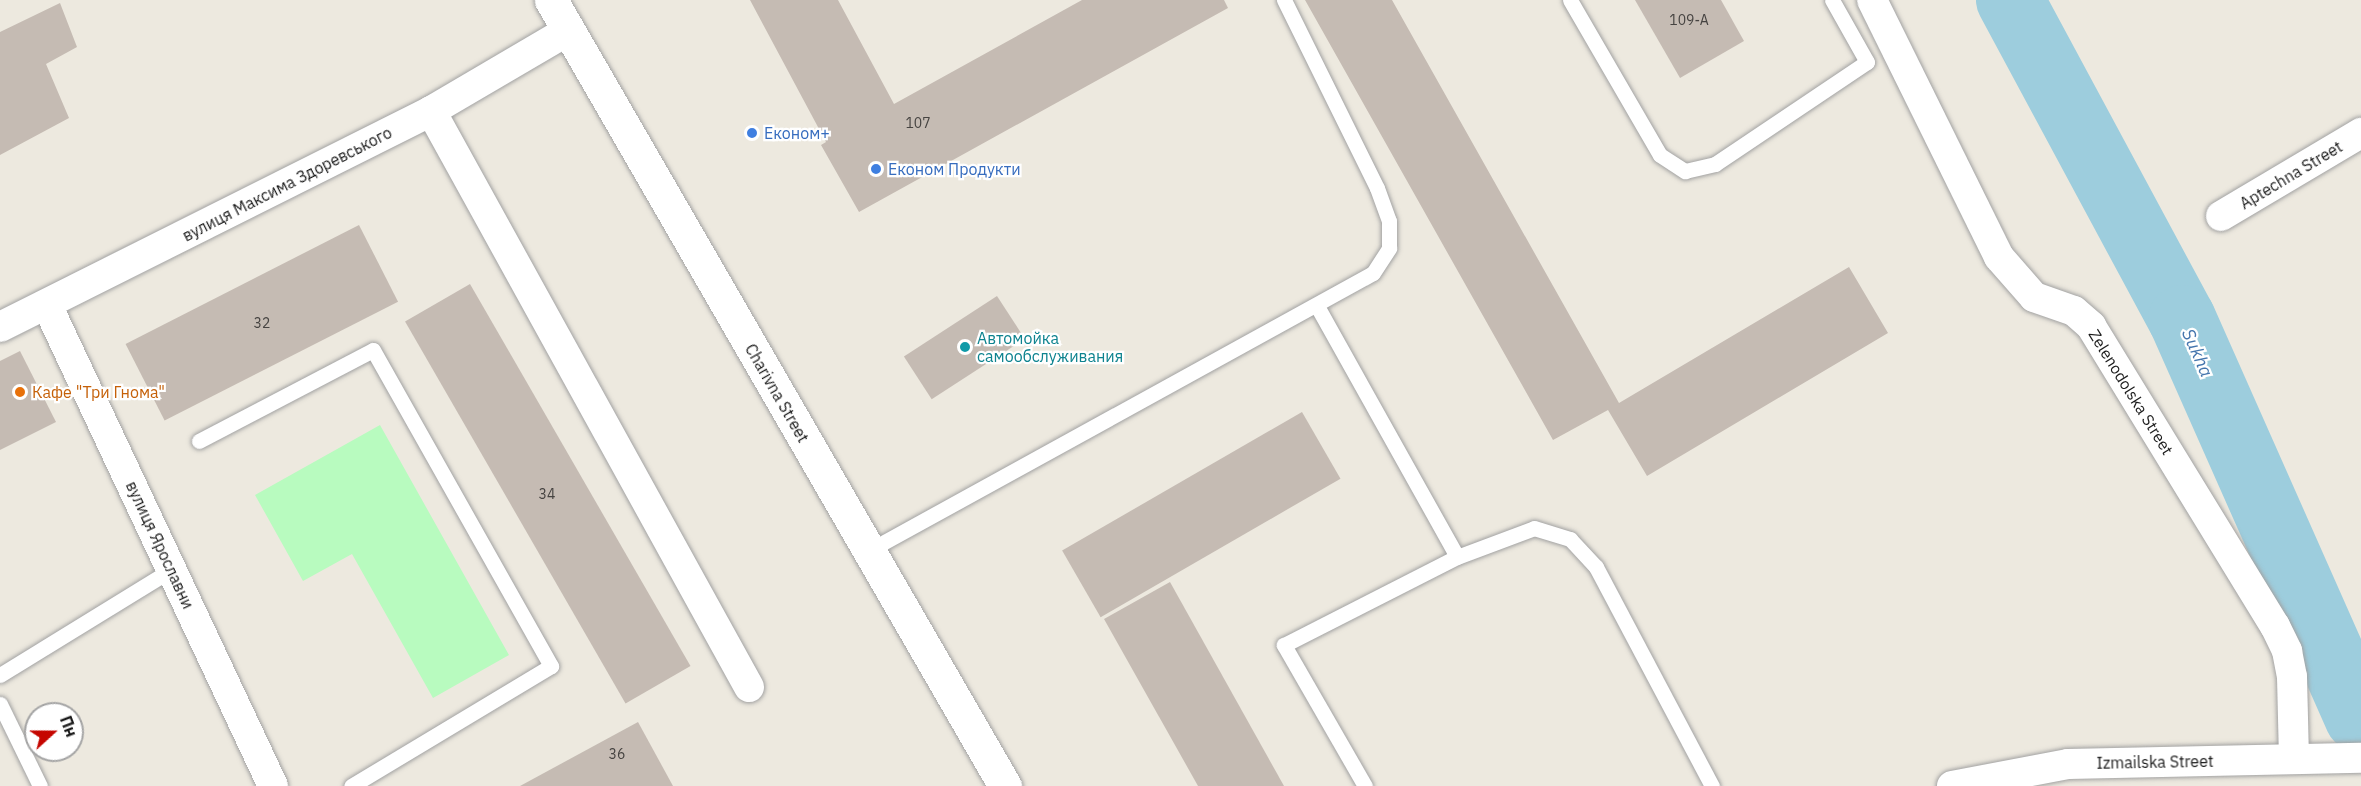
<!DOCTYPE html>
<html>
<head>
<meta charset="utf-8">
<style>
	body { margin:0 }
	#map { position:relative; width:2361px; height:786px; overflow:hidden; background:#ede9df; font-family:"IBM Plex Sans",sans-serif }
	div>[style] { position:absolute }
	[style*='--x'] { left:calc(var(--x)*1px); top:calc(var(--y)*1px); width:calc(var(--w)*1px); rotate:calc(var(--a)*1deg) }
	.park>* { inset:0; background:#b8fbbf }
	.river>* { height:68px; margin:-34px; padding:0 34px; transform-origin:34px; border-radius:34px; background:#9dcddd }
	.building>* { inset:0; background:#c5bbb3; transform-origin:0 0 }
	.roads { filter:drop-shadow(0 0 2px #a2a2a2) drop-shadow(0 0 2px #a2a2a2) }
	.service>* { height:15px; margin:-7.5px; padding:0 7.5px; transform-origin:7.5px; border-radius:7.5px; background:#fff }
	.minor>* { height:30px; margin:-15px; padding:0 15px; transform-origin:15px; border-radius:15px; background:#fff }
	.tertiary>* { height:33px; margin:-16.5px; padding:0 16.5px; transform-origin:16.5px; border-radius:16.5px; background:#fff }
	.dots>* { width:16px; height:16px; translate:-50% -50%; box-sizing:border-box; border:3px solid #fff; border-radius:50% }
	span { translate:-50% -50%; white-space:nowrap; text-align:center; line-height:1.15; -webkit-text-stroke:4.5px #fff; paint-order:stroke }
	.number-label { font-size:14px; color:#464341 }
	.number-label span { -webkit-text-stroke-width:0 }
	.shop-label { font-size:16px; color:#366cbe }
	.left { translate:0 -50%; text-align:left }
	.street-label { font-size:16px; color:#1b1b1b }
	.culture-label { font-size:16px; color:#0d838f }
	.food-label { font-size:16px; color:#c56008 }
	.water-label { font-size:18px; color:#4475ad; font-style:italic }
	.north { position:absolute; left:24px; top:702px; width:60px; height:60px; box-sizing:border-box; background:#fff; border:2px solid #a4a4a4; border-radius:50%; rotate:69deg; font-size:16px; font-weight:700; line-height:24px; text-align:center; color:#1b1b1b }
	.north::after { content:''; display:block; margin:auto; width:21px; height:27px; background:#c50600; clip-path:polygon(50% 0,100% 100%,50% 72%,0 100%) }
</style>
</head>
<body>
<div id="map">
	<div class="park">
		<i style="clip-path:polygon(380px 425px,509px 655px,433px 698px,352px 554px,303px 581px,255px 495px)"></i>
	</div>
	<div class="river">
		<i style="--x:2010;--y:0;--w:362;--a:61.7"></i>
		<i style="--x:2182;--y:319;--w:436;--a:66.1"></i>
	</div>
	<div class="building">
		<i style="clip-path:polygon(750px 0,838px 0,894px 104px,1082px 0,1224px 0,1228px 8px,859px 212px,821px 145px,826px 142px)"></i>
		<i style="clip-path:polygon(1305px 0,1392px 0,1619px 403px,1849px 267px,1888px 333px,1647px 476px,1608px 410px,1553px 440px)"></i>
		<i style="clip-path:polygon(1635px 0,1721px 0,1744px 41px,1680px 78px)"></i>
		<i style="clip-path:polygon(60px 3px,77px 47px,46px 64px,69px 118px,0 155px,0 32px)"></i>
		<i style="left:359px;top:225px;width:86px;height:262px;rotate:63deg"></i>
		<i style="left:470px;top:284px;width:441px;height:75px;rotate:60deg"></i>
		<i style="left:997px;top:296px;width:51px;height:111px;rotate:57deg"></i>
		<i style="clip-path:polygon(20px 351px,56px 422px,0 450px,0 361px)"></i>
		<i style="left:1302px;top:412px;width:77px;height:277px;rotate:60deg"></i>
		<i style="clip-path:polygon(1170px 582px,1284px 786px,1198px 786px,1104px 619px)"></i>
		<i style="clip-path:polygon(638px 722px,673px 786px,520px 786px)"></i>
	</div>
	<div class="roads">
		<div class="service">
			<i style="--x:1570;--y:0;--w:179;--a:59.9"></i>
			<i style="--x:1660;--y:155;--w:30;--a:33"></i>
			<i style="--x:1685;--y:171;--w:31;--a:-13"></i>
			<i style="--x:1715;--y:164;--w:183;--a:-33.9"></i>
			<i style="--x:1867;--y:62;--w:71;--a:-119.4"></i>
			<i style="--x:1317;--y:306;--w:287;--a:60.8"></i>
			<i style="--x:199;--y:441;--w:196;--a:-27.6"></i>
			<i style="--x:373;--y:350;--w:363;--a:60.6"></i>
			<i style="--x:551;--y:666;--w:233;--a:149"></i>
			<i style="--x:868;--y:551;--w:576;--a:-28.83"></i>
			<i style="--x:1373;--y:273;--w:30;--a:-57"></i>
			<i style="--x:1389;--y:248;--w:27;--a:-90"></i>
			<i style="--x:1389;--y:221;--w:35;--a:-110"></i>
			<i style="--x:1377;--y:188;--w:210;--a:-116.3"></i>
			<i style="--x:0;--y:675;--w:201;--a:-31.6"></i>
			<i style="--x:0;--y:704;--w:91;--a:64"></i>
			<i style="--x:1365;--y:786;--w:163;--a:-119.9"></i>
			<i style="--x:1284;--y:645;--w:194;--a:-27"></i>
			<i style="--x:1457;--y:557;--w:82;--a:-20.6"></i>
			<i style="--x:1534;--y:528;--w:38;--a:17"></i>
			<i style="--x:1570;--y:539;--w:38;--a:47"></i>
			<i style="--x:1596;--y:567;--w:248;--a:62.1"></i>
		</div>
		<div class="minor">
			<i style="--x:1872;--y:0;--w:287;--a:63.7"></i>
			<i style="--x:1999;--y:257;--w:53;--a:48.8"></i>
			<i style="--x:2034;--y:297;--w:42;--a:19.3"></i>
			<i style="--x:2074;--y:311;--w:23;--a:41"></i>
			<i style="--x:2091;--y:326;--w:352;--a:58.5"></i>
			<i style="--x:2275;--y:626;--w:28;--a:64"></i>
			<i style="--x:2287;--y:651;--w:26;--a:79"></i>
			<i style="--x:2292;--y:677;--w:81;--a:88.6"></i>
			<i style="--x:431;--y:111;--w:658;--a:61.1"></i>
			<i style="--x:2221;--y:216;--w:163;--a:-30.7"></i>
			<i style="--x:47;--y:305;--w:531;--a:64.83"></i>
			<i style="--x:0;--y:327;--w:482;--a:-26.6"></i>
			<i style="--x:431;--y:111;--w:160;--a:-30.4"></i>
			<i style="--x:1952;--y:786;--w:118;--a:-10.7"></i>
			<i style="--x:2068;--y:764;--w:293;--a:-1.2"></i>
		</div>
		<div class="tertiary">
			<i style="--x:551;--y:0;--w:908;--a:59.99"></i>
		</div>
	</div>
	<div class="dots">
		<i style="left:752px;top:133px;background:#3f7fe0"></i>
		<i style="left:876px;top:169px;background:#3f7fe0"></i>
		<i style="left:965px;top:347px;background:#0f9aa8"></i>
		<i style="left:20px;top:392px;background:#e8710a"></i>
	</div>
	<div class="number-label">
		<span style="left:1689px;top:20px">109-А</span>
		<span style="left:918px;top:123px">107</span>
		<span style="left:262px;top:323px">32</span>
		<span style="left:547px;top:494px">34</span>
		<span style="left:617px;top:754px">36</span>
	</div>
	<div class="shop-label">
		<span class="left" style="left:764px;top:133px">Економ+</span>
		<span class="left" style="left:888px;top:169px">Економ Продукти</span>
	</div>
	<div class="street-label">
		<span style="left:2291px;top:175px;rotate:-31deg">Aptechna Street</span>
		<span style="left:287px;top:184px;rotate:-27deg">вулиця Максима Здоревського</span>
		<span style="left:2131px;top:392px;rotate:58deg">Zelenodolska Street</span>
		<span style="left:777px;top:393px;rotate:60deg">Charivna Street</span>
		<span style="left:160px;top:545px;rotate:65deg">вулиця Ярославни</span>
		<span style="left:2155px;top:762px;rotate:-1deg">Izmailska Street</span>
	</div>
	<div class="culture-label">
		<span class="left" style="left:977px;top:347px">Автомойка<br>самообслуживания</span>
	</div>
	<div class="food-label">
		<span class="left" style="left:32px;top:392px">Кафе "Три Гнома"</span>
	</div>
	<div class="water-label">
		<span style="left:2197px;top:353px;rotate:66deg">Sukha</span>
	</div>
	<div class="north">Пн</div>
</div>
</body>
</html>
